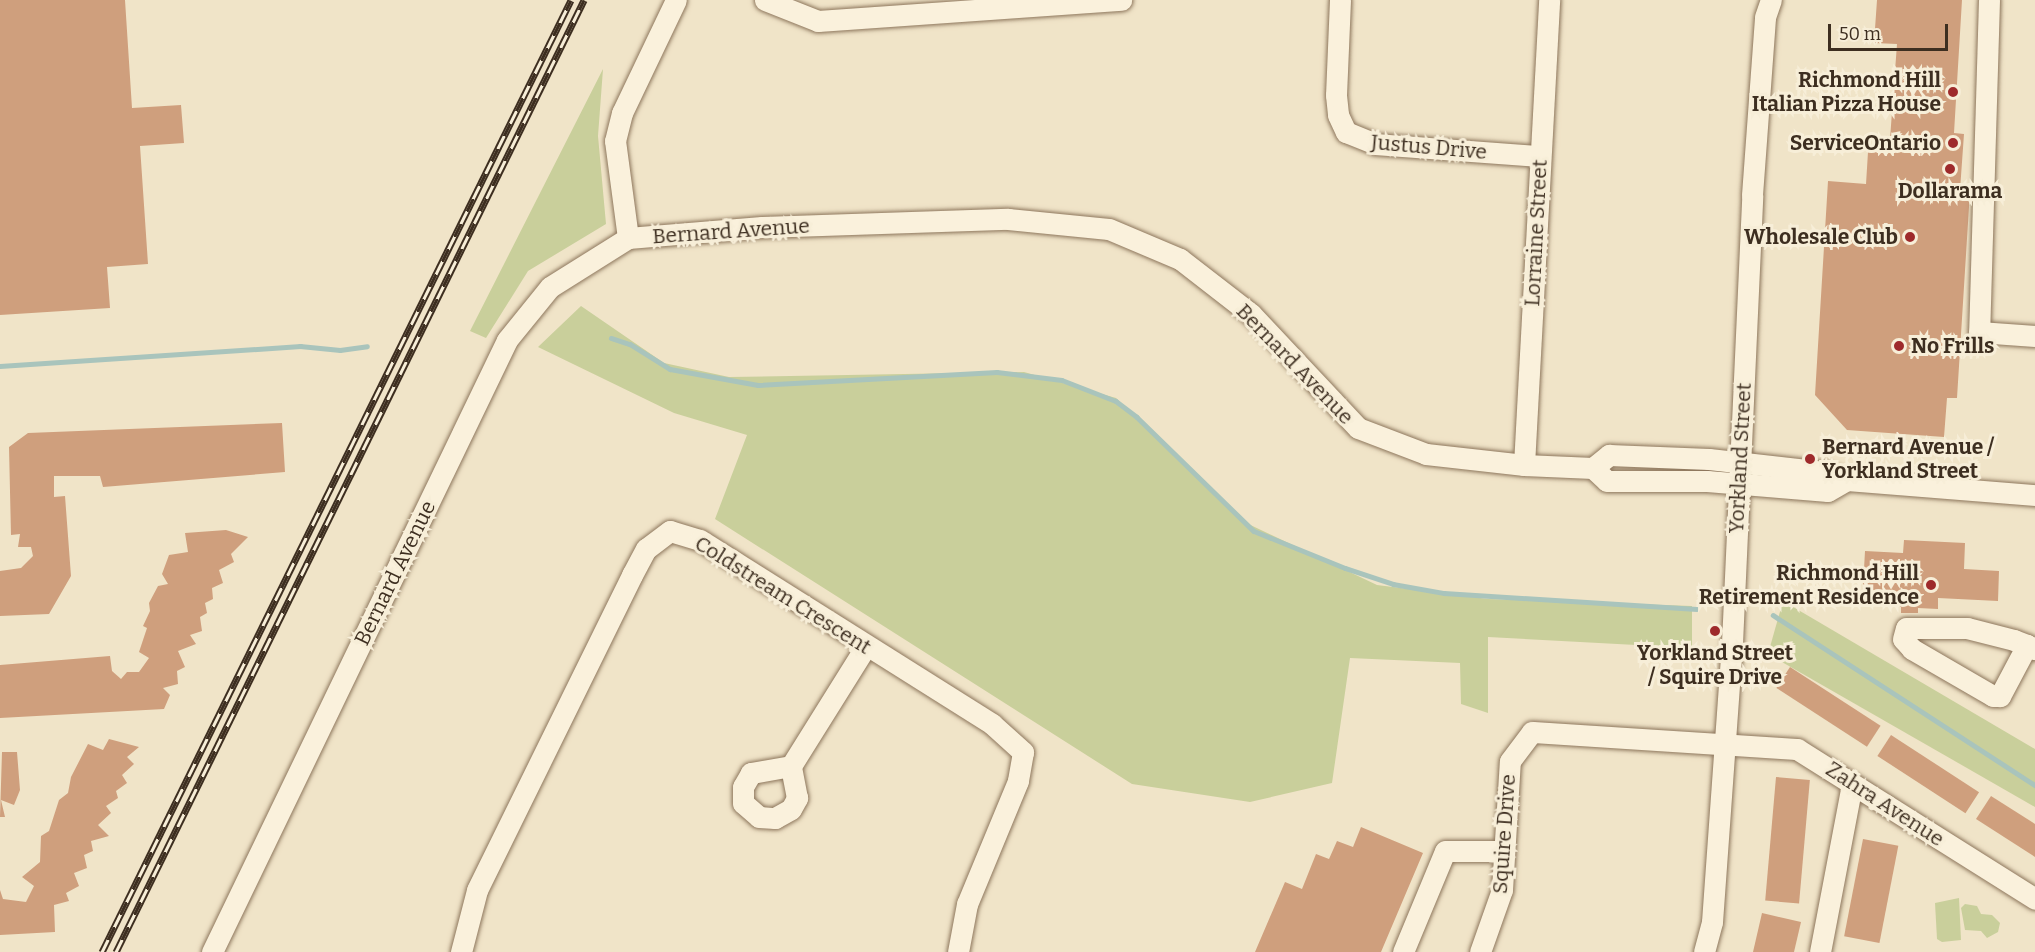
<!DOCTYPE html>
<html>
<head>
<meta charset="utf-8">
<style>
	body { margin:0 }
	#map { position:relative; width:2035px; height:952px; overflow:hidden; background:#f0e4c8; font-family:Bitter,serif }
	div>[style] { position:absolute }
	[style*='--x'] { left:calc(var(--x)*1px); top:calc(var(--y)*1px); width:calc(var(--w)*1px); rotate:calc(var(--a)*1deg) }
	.green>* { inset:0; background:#c9cf9b }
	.stream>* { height:4.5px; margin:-2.25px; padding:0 2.25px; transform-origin:2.25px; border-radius:2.25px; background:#a9c4bc }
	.building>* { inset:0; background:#cf9f7d; transform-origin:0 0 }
	.roads { filter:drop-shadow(0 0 2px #8d765c) drop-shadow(0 0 2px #8d765c) }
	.minor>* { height:21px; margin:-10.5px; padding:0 10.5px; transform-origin:10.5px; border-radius:10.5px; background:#faf1dc }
	.rail>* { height:7px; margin-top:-3.5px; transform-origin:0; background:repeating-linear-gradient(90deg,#f7eed8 0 14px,#3d2e20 0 28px); box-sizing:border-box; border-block:2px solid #3d2e20 }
	.dots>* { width:16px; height:16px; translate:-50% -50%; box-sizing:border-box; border:3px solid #f7eed8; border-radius:50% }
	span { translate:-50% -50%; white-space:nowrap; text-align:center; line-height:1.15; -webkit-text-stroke:6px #f7eed8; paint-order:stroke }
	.poi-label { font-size:21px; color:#3d2e20; font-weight:700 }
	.right { translate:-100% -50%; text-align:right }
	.left { translate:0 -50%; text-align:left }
	.street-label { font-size:21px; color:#3d2e20 }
	.scale { position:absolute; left:1828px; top:24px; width:120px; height:27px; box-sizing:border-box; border:3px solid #3d2e20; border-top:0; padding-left:8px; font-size:18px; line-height:21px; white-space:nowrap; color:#3d2e20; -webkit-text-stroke:4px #f7eed8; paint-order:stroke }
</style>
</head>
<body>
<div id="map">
	<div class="green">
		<i style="clip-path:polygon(603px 69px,598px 136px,606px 224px,528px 271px,486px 338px,470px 331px)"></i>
		<i style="clip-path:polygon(581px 306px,664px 363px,729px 377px,1024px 372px,1116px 398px,1242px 521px,1377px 585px,1488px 599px,1692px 606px,1692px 648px,1488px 637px,1488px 713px,1461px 704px,1460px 663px,1350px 658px,1332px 783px,1250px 802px,1132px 784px,715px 519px,747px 435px,674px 413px,538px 347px)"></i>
		<i style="clip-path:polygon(1783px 601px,2035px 749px,2035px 807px,1768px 654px)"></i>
		<i style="clip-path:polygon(1959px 898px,1961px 940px,1942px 942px,1937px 939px,1935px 903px)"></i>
		<i style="clip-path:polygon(1965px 904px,1977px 906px,1981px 914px,1992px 915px,2000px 923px,1998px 932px,1987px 938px,1981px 931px,1965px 930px,1961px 908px)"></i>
	</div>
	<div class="stream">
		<i style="--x:611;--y:338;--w:20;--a:18"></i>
		<i style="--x:630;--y:344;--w:47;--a:32"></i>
		<i style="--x:670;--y:369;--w:89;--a:10.3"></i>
		<i style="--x:758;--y:385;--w:239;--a:-3.1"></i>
		<i style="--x:997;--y:372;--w:65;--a:7"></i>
		<i style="--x:1062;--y:380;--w:58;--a:21.3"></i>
		<i style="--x:1116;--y:401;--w:26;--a:37"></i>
		<i style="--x:1137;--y:417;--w:163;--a:44.3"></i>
		<i style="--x:1254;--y:531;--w:98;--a:22.1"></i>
		<i style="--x:1345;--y:568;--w:51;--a:18.4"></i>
		<i style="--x:1393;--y:584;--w:52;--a:10"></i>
		<i style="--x:1444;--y:593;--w:253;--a:3.6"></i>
		<i style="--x:0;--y:366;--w:301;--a:-3.8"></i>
		<i style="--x:300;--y:346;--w:40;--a:5.7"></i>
		<i style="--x:340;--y:350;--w:27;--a:-8"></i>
		<i style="--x:1773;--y:615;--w:312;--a:33"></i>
	</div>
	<div class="building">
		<i style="clip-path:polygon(0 0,125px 0,132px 108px,181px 105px,184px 143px,140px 146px,148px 264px,107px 267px,110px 308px,0 315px)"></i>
		<i style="clip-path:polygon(1877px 0,1962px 0,1954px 133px,1964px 134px,1960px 190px,1970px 191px,1957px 398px,1947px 398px,1944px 437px,1847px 430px,1815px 395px,1828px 181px,1866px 184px,1868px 152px,1880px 152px,1881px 138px,1890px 139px,1897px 44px,1874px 43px)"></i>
		<i style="clip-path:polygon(282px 423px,285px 472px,103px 487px,100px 476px,54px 476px,54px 497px,65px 496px,71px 576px,49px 614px,0 616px,0 571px,21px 568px,33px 556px,31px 547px,18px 547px,20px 534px,11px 535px,9px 447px,28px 433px)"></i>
		<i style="clip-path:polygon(226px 530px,248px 537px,231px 554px,234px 562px,219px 570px,223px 583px,212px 588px,213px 599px,205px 603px,207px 613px,200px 617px,202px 631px,190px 635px,196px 644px,178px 651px,185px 667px,177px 671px,178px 684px,163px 688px,170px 695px,164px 709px,0 718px,0 665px,110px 656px,112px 671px,121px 679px,127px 672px,139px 672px,149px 658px,139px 652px,147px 628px,143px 626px,150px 611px,149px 603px,158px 586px,168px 584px,162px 574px,169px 555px,188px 552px,185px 533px)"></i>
		<i style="clip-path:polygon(1904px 540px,1965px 543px,1964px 569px,1999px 571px,1998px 601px,1938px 598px,1938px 609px,1918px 608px,1918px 613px,1901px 613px,1901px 607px,1862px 605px,1865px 551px,1903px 553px)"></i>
		<i style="left:1790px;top:667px;width:108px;height:25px;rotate:33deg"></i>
		<i style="left:1891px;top:735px;width:105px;height:25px;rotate:33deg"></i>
		<i style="clip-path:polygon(109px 739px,139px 747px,127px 757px,134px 764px,122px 775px,127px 783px,116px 791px,118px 798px,106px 806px,111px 813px,98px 825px,109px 836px,91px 841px,93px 851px,84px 855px,87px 868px,74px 873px,79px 886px,66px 893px,69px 901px,54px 905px,55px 932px,0 935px,0 890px,3px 899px,26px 902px,34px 886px,22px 877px,40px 862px,41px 836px,49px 831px,59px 800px,68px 793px,71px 777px,88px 744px,103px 750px)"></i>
		<i style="clip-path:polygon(2px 752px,17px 752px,20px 790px,14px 805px,1px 800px,5px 817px,0 817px)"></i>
		<i style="left:1776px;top:777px;width:34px;height:124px;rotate:5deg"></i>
		<i style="clip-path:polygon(1991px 796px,2035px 824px,2035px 857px,1976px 819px)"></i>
		<i style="clip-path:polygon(1361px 827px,1423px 853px,1381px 952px,1255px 952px,1285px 882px,1302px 889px,1316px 854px,1329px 859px,1337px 841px,1353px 847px)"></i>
		<i style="left:1863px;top:839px;width:36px;height:99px;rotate:11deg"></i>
		<i style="clip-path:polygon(1762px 913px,1801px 922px,1794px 952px,1753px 952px)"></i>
	</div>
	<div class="roads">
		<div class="minor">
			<i style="--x:765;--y:0;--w:57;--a:21.6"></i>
			<i style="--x:818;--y:21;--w:304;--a:-4"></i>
			<i style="--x:1340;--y:0;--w:95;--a:92.4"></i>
			<i style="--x:1336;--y:95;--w:20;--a:84"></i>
			<i style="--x:1338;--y:115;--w:19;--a:65"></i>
			<i style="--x:1346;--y:132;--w:31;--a:22"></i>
			<i style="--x:1375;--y:144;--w:165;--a:4.2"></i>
			<i style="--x:1989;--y:0;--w:332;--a:91.7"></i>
			<i style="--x:1979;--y:332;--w:56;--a:4.1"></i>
			<i style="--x:628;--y:238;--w:98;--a:-97.6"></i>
			<i style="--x:615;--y:141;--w:29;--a:-76"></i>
			<i style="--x:622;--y:113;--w:125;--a:-64.5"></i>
			<i style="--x:1524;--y:465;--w:466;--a:-86.9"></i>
			<i style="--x:1593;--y:468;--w:21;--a:-39"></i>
			<i style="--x:1609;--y:455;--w:100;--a:2.3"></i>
			<i style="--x:1709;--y:459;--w:116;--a:6.4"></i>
			<i style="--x:1824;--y:472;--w:24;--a:19"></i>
			<i style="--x:1847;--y:480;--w:189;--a:4.6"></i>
			<i style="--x:2027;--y:645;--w:58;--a:117.9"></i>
			<i style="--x:2000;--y:696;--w:7;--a:180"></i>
			<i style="--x:1993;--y:696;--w:94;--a:-149.9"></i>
			<i style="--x:1912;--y:649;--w:13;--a:-132"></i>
			<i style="--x:1903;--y:639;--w:11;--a:-75"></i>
			<i style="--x:1906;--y:628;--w:61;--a:0"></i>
			<i style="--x:1967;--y:628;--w:49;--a:14.3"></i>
			<i style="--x:2014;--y:640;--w:14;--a:21"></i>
			<i style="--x:2027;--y:645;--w:9;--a:27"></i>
			<i style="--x:791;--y:766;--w:41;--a:170.1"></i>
			<i style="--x:751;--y:773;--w:16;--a:120"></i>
			<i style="--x:743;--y:787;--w:16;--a:90"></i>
			<i style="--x:743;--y:803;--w:21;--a:41"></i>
			<i style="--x:759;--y:817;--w:16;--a:4"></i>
			<i style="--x:775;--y:818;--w:18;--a:-29"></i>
			<i style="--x:791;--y:809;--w:13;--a:-61"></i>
			<i style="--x:797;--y:798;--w:33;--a:-101"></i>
			<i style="--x:791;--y:766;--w:142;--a:-58"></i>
			<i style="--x:212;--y:952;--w:679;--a:-64.26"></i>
			<i style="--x:507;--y:340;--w:68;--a:-50.9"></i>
			<i style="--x:550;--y:287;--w:92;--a:-32.1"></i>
			<i style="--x:628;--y:238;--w:134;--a:-4.7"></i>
			<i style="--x:762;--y:227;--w:246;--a:-1.9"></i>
			<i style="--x:1008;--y:219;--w:101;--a:5.7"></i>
			<i style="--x:1109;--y:229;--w:77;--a:22.9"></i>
			<i style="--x:1180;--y:259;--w:90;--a:37.8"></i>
			<i style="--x:1251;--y:314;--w:156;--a:46.8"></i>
			<i style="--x:1358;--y:428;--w:73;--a:20.9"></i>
			<i style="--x:1426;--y:454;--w:99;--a:6.4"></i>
			<i style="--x:1524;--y:465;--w:69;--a:2.5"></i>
			<i style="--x:1593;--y:468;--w:19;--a:43"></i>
			<i style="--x:1607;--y:481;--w:100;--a:0"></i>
			<i style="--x:1707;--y:481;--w:121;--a:4.7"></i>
			<i style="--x:1828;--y:491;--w:22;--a:-30"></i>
			<i style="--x:461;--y:952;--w:64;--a:-75.5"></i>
			<i style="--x:477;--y:890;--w:351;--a:-63.8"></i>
			<i style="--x:632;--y:575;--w:30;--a:-62"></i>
			<i style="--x:646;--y:549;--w:30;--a:-37"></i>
			<i style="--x:670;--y:531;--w:31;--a:17"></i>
			<i style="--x:700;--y:540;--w:345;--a:32.2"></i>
			<i style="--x:992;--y:724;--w:42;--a:42.1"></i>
			<i style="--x:1023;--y:752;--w:29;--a:100"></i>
			<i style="--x:1018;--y:781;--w:133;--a:112.5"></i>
			<i style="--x:967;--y:904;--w:49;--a:100.6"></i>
			<i style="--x:1403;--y:952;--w:109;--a:-67.4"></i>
			<i style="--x:1445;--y:851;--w:59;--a:0"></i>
			<i style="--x:1480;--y:952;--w:66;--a:-70.5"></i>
			<i style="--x:1502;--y:890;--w:129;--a:-86.5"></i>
			<i style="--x:1510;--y:761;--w:36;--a:-53"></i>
			<i style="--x:1532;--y:732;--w:266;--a:3.7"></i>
			<i style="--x:1797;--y:749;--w:281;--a:32.2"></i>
			<i style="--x:1704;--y:952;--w:31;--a:-75"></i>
			<i style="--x:1712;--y:922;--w:280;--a:-85.9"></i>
			<i style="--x:1732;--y:643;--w:448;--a:-87.4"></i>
			<i style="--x:1752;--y:195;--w:178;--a:-85.8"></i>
			<i style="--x:1765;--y:17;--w:18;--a:-71"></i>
			<i style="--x:1820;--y:952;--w:171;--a:-79.2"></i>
		</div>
	</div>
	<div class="rail">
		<i style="--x:102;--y:952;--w:1061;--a:-63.77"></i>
		<i style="--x:116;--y:952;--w:1061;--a:-63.82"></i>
	</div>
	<div class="dots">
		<i style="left:1953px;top:92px;background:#9e2a2b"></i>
		<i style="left:1953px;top:143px;background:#9e2a2b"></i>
		<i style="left:1950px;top:169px;background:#9e2a2b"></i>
		<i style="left:1910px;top:237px;background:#9e2a2b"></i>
		<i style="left:1899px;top:346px;background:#9e2a2b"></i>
		<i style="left:1810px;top:459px;background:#9e2a2b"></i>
		<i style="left:1931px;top:585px;background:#9e2a2b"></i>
		<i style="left:1715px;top:631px;background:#9e2a2b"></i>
	</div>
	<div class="poi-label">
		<span class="right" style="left:1941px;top:92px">Richmond Hill<br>Italian Pizza House</span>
		<span class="right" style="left:1941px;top:143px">ServiceOntario</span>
		<span style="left:1950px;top:191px">Dollarama</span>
		<span class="right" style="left:1898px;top:237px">Wholesale Club</span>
		<span class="left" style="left:1911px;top:346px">No Frills</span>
		<span class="left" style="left:1822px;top:459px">Bernard Avenue /<br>Yorkland Street</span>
		<span class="right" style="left:1919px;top:585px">Richmond Hill<br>Retirement Residence</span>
		<span style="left:1715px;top:665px">Yorkland Street<br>/ Squire Drive</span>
	</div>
	<div class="street-label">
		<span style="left:1429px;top:147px;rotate:5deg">Justus Drive</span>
		<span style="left:731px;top:231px;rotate:-4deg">Bernard Avenue</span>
		<span style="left:1536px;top:233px;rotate:-87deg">Lorraine Street</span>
		<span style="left:1295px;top:364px;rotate:46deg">Bernard Avenue</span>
		<span style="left:1740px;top:458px;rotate:-87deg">Yorkland Street</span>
		<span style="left:395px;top:573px;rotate:-64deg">Bernard Avenue</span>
		<span style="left:783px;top:595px;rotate:32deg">Coldstream Crescent</span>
		<span style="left:1885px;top:804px;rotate:33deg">Zahra Avenue</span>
		<span style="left:1504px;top:834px;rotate:-86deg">Squire Drive</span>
	</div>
	<div class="scale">50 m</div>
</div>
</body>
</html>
